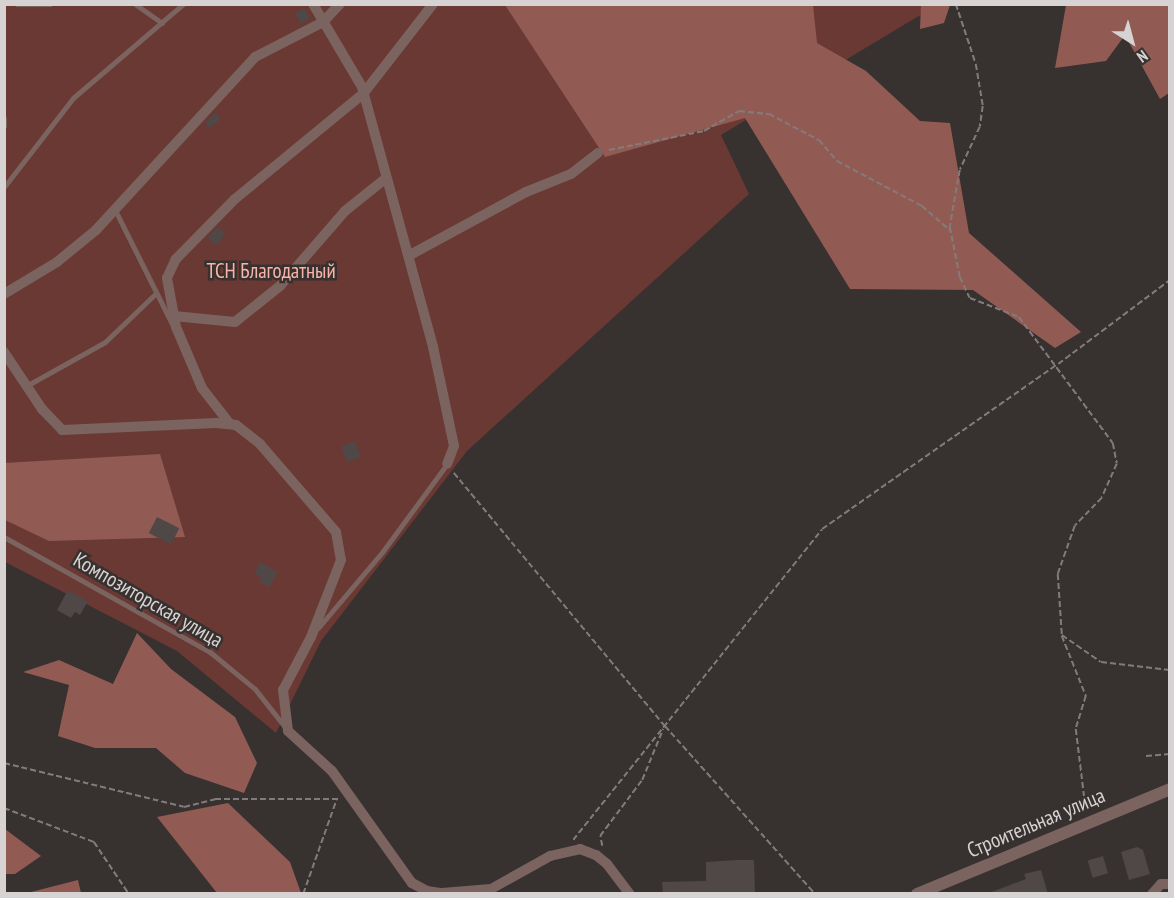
<!DOCTYPE html>
<html>
<head>
<meta charset="utf-8">
<style>
	body { margin:0 }
	#map { position:relative; width:1174px; height:898px; overflow:hidden; background:#373130; font-family:"PT Sans Narrow",sans-serif }
	div>[style] { position:absolute }
	[style*='--x'] { left:calc(var(--x)*1px); top:calc(var(--y)*1px); width:calc(var(--w)*1px); rotate:calc(var(--a)*1deg) }
	.green>* { inset:0; background:#6a3933 }
	.forest>* { inset:0; background:#915b54 }
	.building>* { inset:0; background:#4f4847; transform-origin:0 0 }
	.path>* { height:1.5px; margin-top:-0.75px; transform-origin:0; background:repeating-linear-gradient(90deg,#817c7b 0 6px,transparent 0 9px) }
	.service>* { height:5px; margin:-2.5px; padding:0 2.5px; transform-origin:2.5px; border-radius:2.5px; background:#7b635f }
	.minor>* { height:10px; margin:-5px; padding:0 5px; transform-origin:5px; border-radius:5px; background:#7b635f }
	.tertiary>* { height:12px; margin:-6px; padding:0 6px; transform-origin:6px; border-radius:6px; background:#7b635f }
	span { translate:-50% -50%; white-space:nowrap; text-align:center; line-height:1.15; -webkit-text-stroke:5px #373130; paint-order:stroke }
	.park-label { font-size:21px; color:#f9b4aa }
	.street-label { font-size:21px; color:#d7d3d2 }
	.frame { position:absolute; inset:0; border:6px solid #d7d3d2; pointer-events:none }
	.north { position:absolute; left:1102px; top:12px; width:60px; height:60px; -webkit-text-stroke:4px #373130; paint-order:stroke; rotate:144deg; font-size:16px; font-weight:700; line-height:24px; text-align:center; color:#d7d3d2 }
	.north::after { content:''; display:block; margin:auto; width:21px; height:27px; background:#d7d3d2; clip-path:polygon(50% 0,100% 100%,50% 72%,0 100%) }
</style>
</head>
<body>
<div id="map">
	<div class="green">
		<i style="clip-path:polygon(4px 5px,937px 5px,721px 135px,749px 194px,467px 451px,321px 641px,276px 733px,177px 651px,5px 562px)"></i>
	</div>
	<div class="forest">
		<i style="clip-path:polygon(505px 5px,813px 5px,817px 43px,866px 71px,920px 121px,950px 123px,969px 233px,1081px 332px,1055px 348px,973px 290px,850px 289px,745px 118px,605px 157px)"></i>
		<i style="clip-path:polygon(921px 5px,950px 5px,944px 23px,920px 29px)"></i>
		<i style="clip-path:polygon(1066px 5px,1169px 5px,1169px 93px,1160px 99px,1125px 35px,1106px 61px,1055px 68px)"></i>
		<i style="clip-path:polygon(160px 454px,185px 537px,49px 541px,5px 520px,4px 463px)"></i>
		<i style="clip-path:polygon(137px 633px,171px 669px,235px 717px,257px 763px,244px 793px,185px 773px,156px 748px,95px 748px,58px 736px,69px 685px,23px 672px,59px 660px,113px 684px)"></i>
		<i style="clip-path:polygon(228px 803px,290px 862px,301px 893px,217px 893px,157px 817px)"></i>
		<i style="clip-path:polygon(5px 829px,41px 856px,15px 874px,5px 874px)"></i>
		<i style="clip-path:polygon(78px 880px,81px 893px,27px 893px)"></i>
	</div>
	<div class="building">
		<i style="left:304px;top:8px;width:12px;height:11px;rotate:59deg"></i>
		<i style="clip-path:polygon(216px 112px,221px 120px,208px 128px,205px 122px)"></i>
		<i style="left:218px;top:227px;width:11px;height:15px;rotate:45deg"></i>
		<i style="left:355px;top:441px;width:17px;height:15px;rotate:69deg"></i>
		<i style="left:157px;top:517px;width:25px;height:18px;rotate:27deg"></i>
		<i style="clip-path:polygon(260px 562px,278px 572px,270px 587px,259px 581px,261px 577px,254px 573px)"></i>
		<i style="clip-path:polygon(68px 590px,88px 601px,80px 615px,75px 612px,71px 618px,57px 610px)"></i>
		<i style="clip-path:polygon(1137px 847px,1143px 850px,1150px 874px,1129px 880px,1121px 852px)"></i>
		<i style="left:1103px;top:856px;width:18px;height:16px;rotate:74deg"></i>
		<i style="clip-path:polygon(736px 860px,754px 860px,755px 894px,663px 894px,662px 882px,706px 881px,706px 862px)"></i>
		<i style="clip-path:polygon(1041px 870px,1048px 894px,986px 894px,1026px 879px,1024px 874px)"></i>
	</div>
	<div class="path">
		<i style="--x:956;--y:4;--w:63;--a:71.6"></i>
		<i style="--x:976;--y:64;--w:43;--a:80.5"></i>
		<i style="--x:983;--y:106;--w:21;--a:98"></i>
		<i style="--x:980;--y:127;--w:47;--a:114.9"></i>
		<i style="--x:960;--y:170;--w:58;--a:100"></i>
		<i style="--x:950;--y:227;--w:51;--a:78.7"></i>
		<i style="--x:960;--y:277;--w:23;--a:65"></i>
		<i style="--x:970;--y:298;--w:53;--a:21.2"></i>
		<i style="--x:1019;--y:317;--w:157;--a:53.3"></i>
		<i style="--x:1113;--y:443;--w:21;--a:79"></i>
		<i style="--x:1117;--y:464;--w:37;--a:114"></i>
		<i style="--x:1102;--y:498;--w:39;--a:134"></i>
		<i style="--x:1075;--y:526;--w:51;--a:109.5"></i>
		<i style="--x:1058;--y:574;--w:61;--a:86.2"></i>
		<i style="--x:1062;--y:635;--w:47;--a:34.7"></i>
		<i style="--x:1101;--y:662;--w:69;--a:6.6"></i>
		<i style="--x:609;--y:150;--w:97;--a:-11.3"></i>
		<i style="--x:704;--y:131;--w:40;--a:-29.7"></i>
		<i style="--x:739;--y:111;--w:30;--a:6"></i>
		<i style="--x:769;--y:114;--w:56;--a:27.5"></i>
		<i style="--x:819;--y:140;--w:28;--a:49"></i>
		<i style="--x:837;--y:161;--w:96;--a:27.9"></i>
		<i style="--x:922;--y:206;--w:38;--a:41"></i>
		<i style="--x:454;--y:473;--w:329;--a:50.2"></i>
		<i style="--x:665;--y:726;--w:225;--a:48.2"></i>
		<i style="--x:1062;--y:636;--w:65;--a:68.2"></i>
		<i style="--x:1086;--y:696;--w:34;--a:107"></i>
		<i style="--x:1076;--y:729;--w:83;--a:83"></i>
		<i style="--x:1146;--y:756;--w:24;--a:-5"></i>
		<i style="--x:4;--y:763;--w:185;--a:13.7"></i>
		<i style="--x:184;--y:807;--w:32;--a:-14"></i>
		<i style="--x:215;--y:799;--w:123;--a:0"></i>
		<i style="--x:4;--y:808;--w:96;--a:20.7"></i>
		<i style="--x:94;--y:842;--w:63;--a:56.1"></i>
		<i style="--x:573;--y:840;--w:398;--a:-51.3"></i>
		<i style="--x:822;--y:529;--w:288;--a:-35"></i>
		<i style="--x:1058;--y:364;--w:140;--a:-36.9"></i>
		<i style="--x:602;--y:846;--w:10;--a:-101"></i>
		<i style="--x:600;--y:836;--w:70;--a:-53.1"></i>
		<i style="--x:642;--y:780;--w:55;--a:-67.6"></i>
		<i style="--x:303;--y:894;--w:99;--a:-70.5"></i>
	</div>
	<div class="service">
		<i style="--x:17;--y:4;--w:33;--a:0"></i>
		<i style="--x:135;--y:4;--w:33;--a:35"></i>
		<i style="--x:4;--y:118;--w:8;--a:90"></i>
		<i style="--x:4;--y:187;--w:113;--a:-52.2"></i>
		<i style="--x:73;--y:98;--w:145;--a:-40.5"></i>
		<i style="--x:115;--y:210;--w:132;--a:63.4"></i>
		<i style="--x:26;--y:386;--w:90;--a:-29.1"></i>
		<i style="--x:105;--y:342;--w:69;--a:-43.8"></i>
		<i style="--x:4;--y:537;--w:236;--a:29.2"></i>
		<i style="--x:210;--y:652;--w:58;--a:39.4"></i>
		<i style="--x:255;--y:689;--w:48;--a:51.7"></i>
		<i style="--x:318;--y:628;--w:101;--a:-49.8"></i>
		<i style="--x:383;--y:551;--w:108;--a:-53.7"></i>
	</div>
	<div class="minor">
		<i style="--x:313;--y:4;--w:96;--a:59.4"></i>
		<i style="--x:362;--y:87;--w:270;--a:74.7"></i>
		<i style="--x:433;--y:347;--w:101;--a:78"></i>
		<i style="--x:454;--y:446;--w:19;--a:111"></i>
		<i style="--x:410;--y:255;--w:132;--a:-28.5"></i>
		<i style="--x:526;--y:192;--w:48;--a:-21.8"></i>
		<i style="--x:571;--y:174;--w:34;--a:-38"></i>
		<i style="--x:4;--y:294;--w:62;--a:-31.1"></i>
		<i style="--x:57;--y:262;--w:50;--a:-39.4"></i>
		<i style="--x:96;--y:230;--w:235;--a:-47.4"></i>
		<i style="--x:255;--y:57;--w:76;--a:-27.2"></i>
		<i style="--x:323;--y:22;--w:25;--a:-47"></i>
		<i style="--x:174;--y:316;--w:61;--a:5.6"></i>
		<i style="--x:235;--y:322;--w:58;--a:-38.7"></i>
		<i style="--x:280;--y:286;--w:99;--a:-49.1"></i>
		<i style="--x:345;--y:211;--w:53;--a:-38.8"></i>
		<i style="--x:4;--y:352;--w:69;--a:56.3"></i>
		<i style="--x:42;--y:409;--w:29;--a:46"></i>
		<i style="--x:62;--y:430;--w:154;--a:-2.6"></i>
		<i style="--x:216;--y:423;--w:20;--a:6"></i>
		<i style="--x:236;--y:425;--w:31;--a:38"></i>
		<i style="--x:260;--y:444;--w:116;--a:49.2"></i>
		<i style="--x:336;--y:532;--w:28;--a:80"></i>
		<i style="--x:341;--y:560;--w:83;--a:111.3"></i>
		<i style="--x:311;--y:637;--w:60;--a:117.8"></i>
		<i style="--x:283;--y:690;--w:41;--a:83"></i>
		<i style="--x:288;--y:731;--w:59;--a:42.3"></i>
		<i style="--x:332;--y:771;--w:138;--a:54.5"></i>
		<i style="--x:412;--y:883;--w:17;--a:28"></i>
		<i style="--x:427;--y:891;--w:15;--a:8"></i>
		<i style="--x:442;--y:893;--w:49;--a:-4.7"></i>
		<i style="--x:491;--y:889;--w:68;--a:-29.2"></i>
		<i style="--x:550;--y:856;--w:31;--a:-13"></i>
		<i style="--x:580;--y:849;--w:17;--a:21"></i>
		<i style="--x:596;--y:855;--w:14;--a:39"></i>
		<i style="--x:607;--y:864;--w:38;--a:53"></i>
		<i style="--x:230;--y:424;--w:46;--a:-127.9"></i>
		<i style="--x:202;--y:388;--w:66;--a:-113.1"></i>
		<i style="--x:176;--y:327;--w:50;--a:-100.4"></i>
		<i style="--x:167;--y:278;--w:21;--a:-65"></i>
		<i style="--x:176;--y:259;--w:84;--a:-45.5"></i>
		<i style="--x:235;--y:199;--w:166;--a:-39.4"></i>
		<i style="--x:363;--y:94;--w:114;--a:-52.1"></i>
		<i style="--x:1152;--y:894;--w:13;--a:-48"></i>
		<i style="--x:1161;--y:884;--w:9;--a:0"></i>
	</div>
	<div class="tertiary">
		<i style="--x:917;--y:894;--w:274;--a:-22.5"></i>
	</div>
	<div class="park-label">
		<span style="left:271px;top:271px">ТСН Благодатный</span>
	</div>
	<div class="street-label">
		<span style="left:148px;top:600px;rotate:30deg">Композиторская улица</span>
		<span style="left:1036px;top:823px;rotate:-23deg">Строительная улица</span>
	</div>
	<div class="frame"></div>
	<div class="north">N</div>
</div>
</body>
</html>
